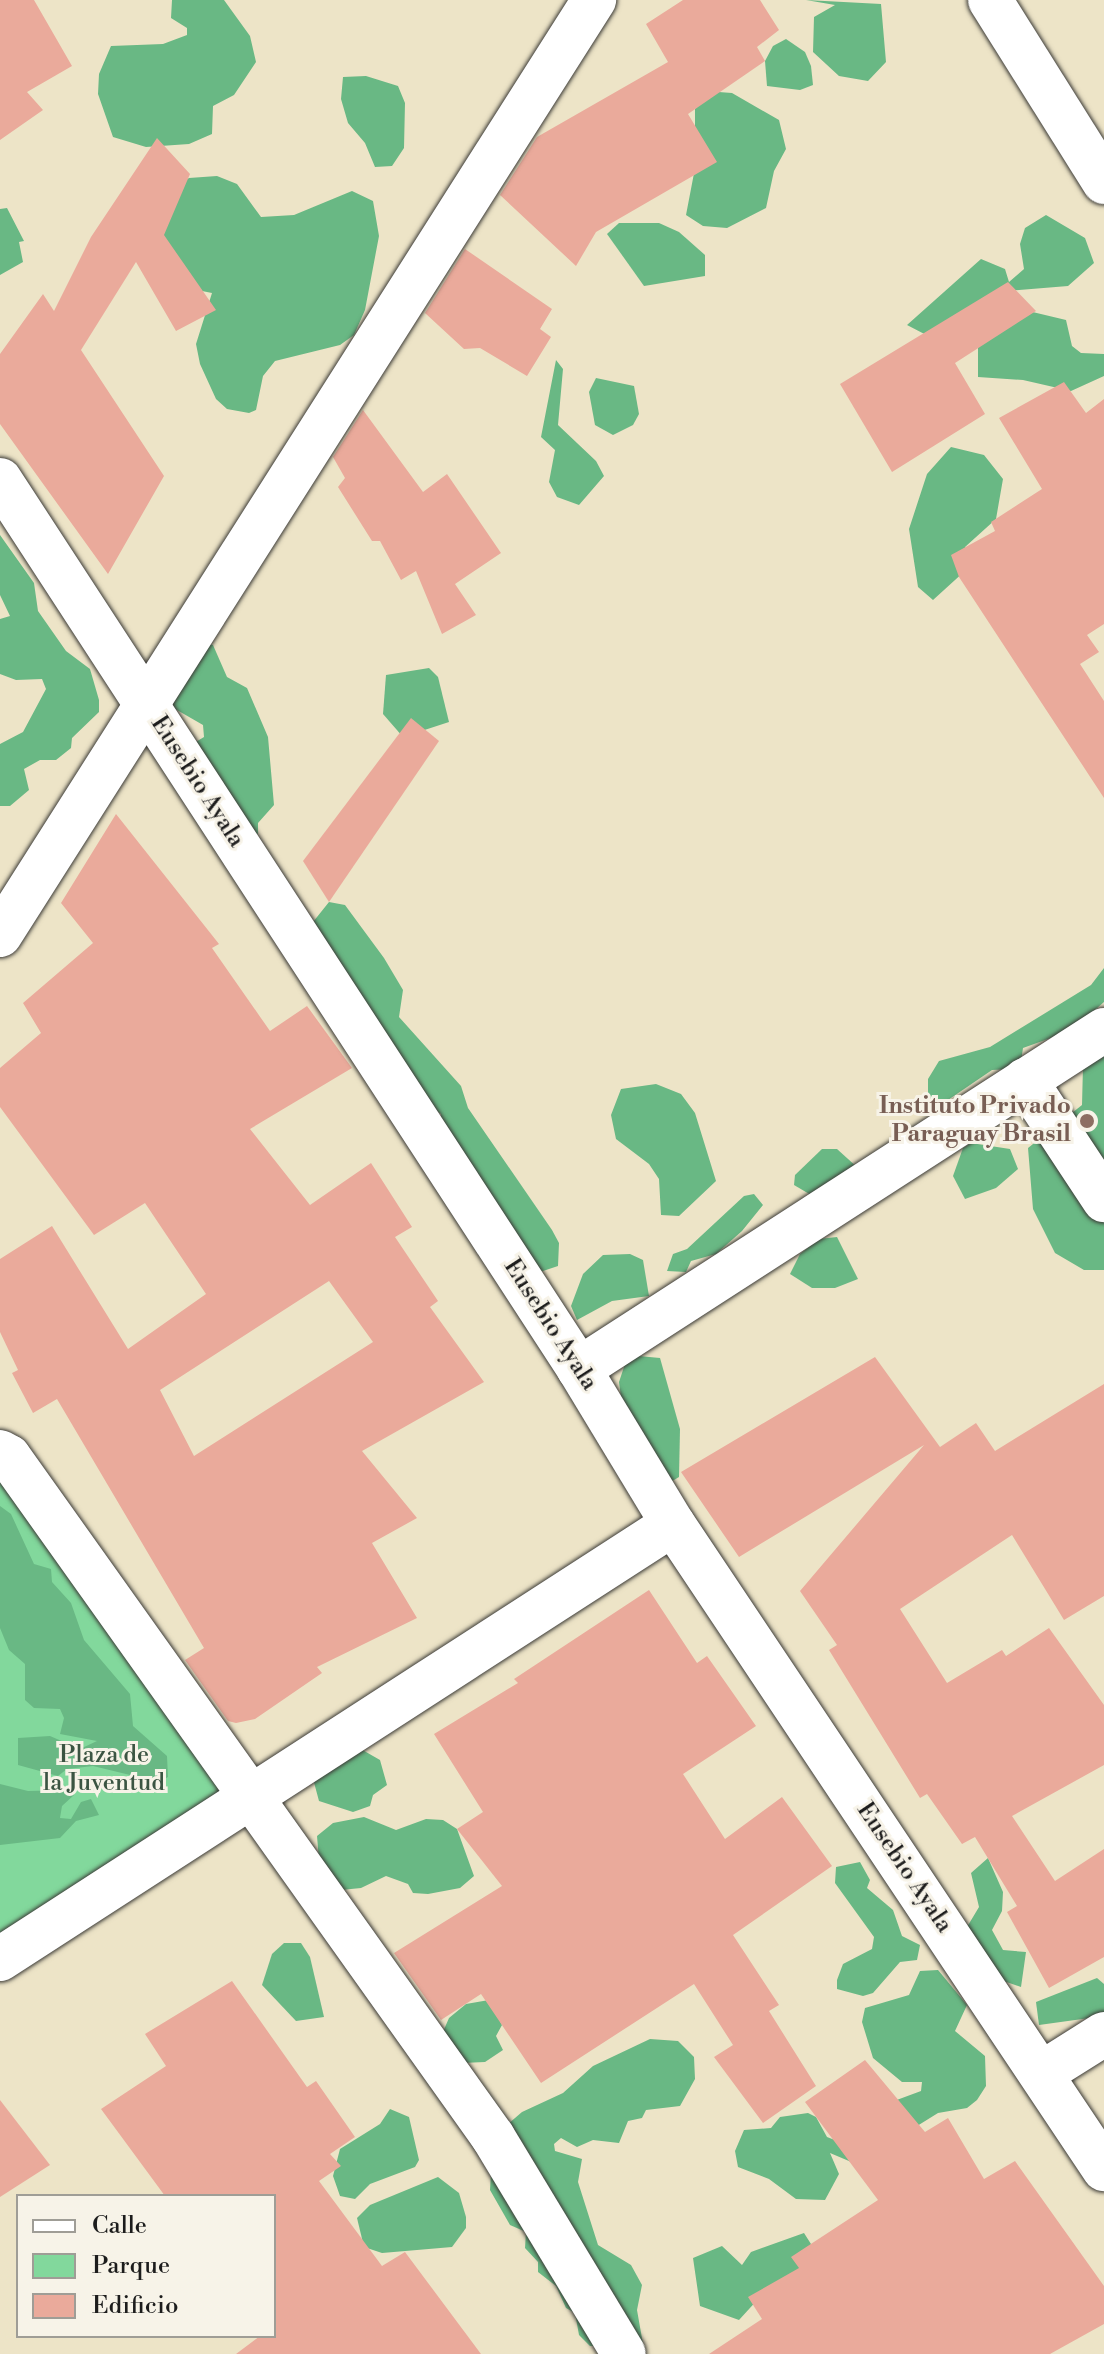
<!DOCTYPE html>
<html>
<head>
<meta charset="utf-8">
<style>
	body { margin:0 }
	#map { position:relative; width:1104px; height:2354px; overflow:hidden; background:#ede4c7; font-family:"Libre Bodoni",serif }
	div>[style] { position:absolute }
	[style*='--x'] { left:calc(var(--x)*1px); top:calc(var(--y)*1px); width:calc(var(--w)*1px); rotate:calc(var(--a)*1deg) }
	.green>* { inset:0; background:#82d89c }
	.forest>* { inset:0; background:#69b884 }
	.building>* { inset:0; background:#eaaa9b }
	.roads { filter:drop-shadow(0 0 2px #3b3a36) drop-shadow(0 0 2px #3b3a36) }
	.street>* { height:44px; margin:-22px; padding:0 22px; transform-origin:22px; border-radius:22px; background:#fff }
	.dots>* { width:22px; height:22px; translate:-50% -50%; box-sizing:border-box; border:4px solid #f7f3e8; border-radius:50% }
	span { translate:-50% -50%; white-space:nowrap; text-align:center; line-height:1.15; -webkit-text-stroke:6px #f7f3e8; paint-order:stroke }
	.street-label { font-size:24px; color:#1c1c1c }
	.education-label { font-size:24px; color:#785e54; font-weight:700 }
	.right { translate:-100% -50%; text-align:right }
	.park-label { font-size:24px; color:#3b5442 }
	.legend { position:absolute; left:16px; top:2194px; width:260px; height:144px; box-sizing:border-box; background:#f7f3e8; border:2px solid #9f9d96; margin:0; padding:10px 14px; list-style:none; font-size:24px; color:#1c1c1c }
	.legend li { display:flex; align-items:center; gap:16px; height:40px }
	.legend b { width:40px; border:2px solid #9f9d96 }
</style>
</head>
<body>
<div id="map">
	<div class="green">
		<i style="clip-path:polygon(0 1452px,250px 1798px,0 1959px)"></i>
	</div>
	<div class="forest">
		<i style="clip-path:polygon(172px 0,224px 0,250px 36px,256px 62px,234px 95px,213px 106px,212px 134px,189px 144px,146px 147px,113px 137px,98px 94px,99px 74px,111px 46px,163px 44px,187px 35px,187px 28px,171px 18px)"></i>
		<i style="clip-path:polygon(806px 0,881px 4px,886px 62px,868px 81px,839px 76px,813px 52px,814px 17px,835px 5px)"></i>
		<i style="clip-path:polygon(786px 39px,805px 52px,811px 66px,813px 85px,800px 90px,767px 86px,765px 61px,773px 46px)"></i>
		<i style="clip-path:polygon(366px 76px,398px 86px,405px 103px,404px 148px,392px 166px,375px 167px,365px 143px,348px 123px,341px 99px,343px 77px)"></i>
		<i style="clip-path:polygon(705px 91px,732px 93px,779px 120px,786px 149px,774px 171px,766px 208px,727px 228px,703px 226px,686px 215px,695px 168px,695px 109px)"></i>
		<i style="clip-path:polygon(217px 176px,237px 184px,261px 217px,294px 215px,352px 191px,373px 201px,379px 236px,365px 310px,354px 335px,340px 345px,275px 361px,263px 376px,256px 410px,249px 413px,227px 409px,216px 399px,200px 364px,196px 344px,212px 293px,187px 288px,160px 245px,173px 189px,189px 178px)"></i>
		<i style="clip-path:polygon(7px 208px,24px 241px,19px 242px,23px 262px,0 275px,0 209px)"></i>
		<i style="clip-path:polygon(1046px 215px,1085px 238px,1094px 263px,1068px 286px,993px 292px,934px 339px,907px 325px,981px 259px,1005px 269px,1009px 282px,1024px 269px,1020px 244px,1025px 228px)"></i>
		<i style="clip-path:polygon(619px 223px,659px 223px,679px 232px,705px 255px,705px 276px,644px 286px,607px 234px)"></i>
		<i style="clip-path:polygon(1020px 309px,1066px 320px,1072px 346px,1081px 353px,1104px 354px,1104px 376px,1071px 391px,1023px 380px,978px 377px,978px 343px)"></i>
		<i style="clip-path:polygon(556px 360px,563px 369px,558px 425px,596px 461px,604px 476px,579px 505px,557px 497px,549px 482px,555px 450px,541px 437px)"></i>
		<i style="clip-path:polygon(596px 378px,634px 386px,639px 414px,633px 425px,613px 435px,595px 425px,589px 392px)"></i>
		<i style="clip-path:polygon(951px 447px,984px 455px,1003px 479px,996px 519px,965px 547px,966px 570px,933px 600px,918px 587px,909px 529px,927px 474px)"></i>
		<i style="clip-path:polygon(0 535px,34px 583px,38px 611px,66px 651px,90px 669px,99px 700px,99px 712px,72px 738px,71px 748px,56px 760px,40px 760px,24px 769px,29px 790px,10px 806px,0 806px,0 744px,23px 732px,46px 689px,42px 679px,16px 680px,0 674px,0 619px,10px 616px,0 595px)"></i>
		<i style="clip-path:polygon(192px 640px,213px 645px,227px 677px,247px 688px,268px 737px,274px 805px,258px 823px,258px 834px,248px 831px,189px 746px,204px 737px,203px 725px,163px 702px)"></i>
		<i style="clip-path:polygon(429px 668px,438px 677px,449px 722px,403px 737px,383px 714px,386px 675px)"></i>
		<i style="clip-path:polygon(329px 902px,345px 905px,384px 958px,403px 990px,399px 1017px,461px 1086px,468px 1108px,552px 1230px,559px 1243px,558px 1266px,540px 1272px,441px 1131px,441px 1114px,430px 1107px,313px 922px)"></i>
		<i style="clip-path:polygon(1104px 968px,1104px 1002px,1089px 1015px,1059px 1035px,1023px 1048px,1021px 1061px,1012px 1069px,992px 1070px,948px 1100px,928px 1100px,928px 1079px,939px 1061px,990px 1047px,1091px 985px)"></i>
		<i style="clip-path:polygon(1104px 1044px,1104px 1270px,1084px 1270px,1055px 1253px,1033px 1209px,1028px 1148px,1082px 1105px,1083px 1066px)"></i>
		<i style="clip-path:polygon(656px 1084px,681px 1094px,695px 1113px,716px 1181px,679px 1216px,661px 1215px,659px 1179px,649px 1164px,616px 1139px,611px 1115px,621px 1089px)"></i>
		<i style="clip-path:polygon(971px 1143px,1010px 1149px,1018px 1169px,996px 1188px,965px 1199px,953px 1176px,963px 1148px)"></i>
		<i style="clip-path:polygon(822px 1149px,837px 1149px,858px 1168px,811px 1195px,794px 1185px,795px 1175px)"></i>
		<i style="clip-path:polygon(754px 1194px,763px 1205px,742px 1231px,716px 1254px,691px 1261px,686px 1272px,667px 1271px,673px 1254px,687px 1249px,744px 1196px)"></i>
		<i style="clip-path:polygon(837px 1237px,858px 1279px,835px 1288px,812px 1288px,790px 1274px,800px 1254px,819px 1239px)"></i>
		<i style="clip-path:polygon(630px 1254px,643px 1260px,649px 1296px,612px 1301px,577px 1320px,571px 1306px,583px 1274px,603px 1255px)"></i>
		<i style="clip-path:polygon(628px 1355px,660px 1358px,680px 1429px,679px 1477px,664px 1486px,628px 1450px,619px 1382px)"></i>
		<i style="clip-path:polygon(0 1506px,11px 1514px,34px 1564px,51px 1569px,52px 1582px,71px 1603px,84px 1640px,130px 1694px,133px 1726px,167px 1756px,168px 1777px,159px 1782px,93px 1766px,67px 1769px,58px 1776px,18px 1765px,18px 1738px,50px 1736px,80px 1749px,97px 1741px,60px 1734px,64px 1718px,60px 1709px,34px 1708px,25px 1700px,25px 1664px,9px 1650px,0 1628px)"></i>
		<i style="clip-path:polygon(359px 1748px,380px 1760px,387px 1785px,373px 1795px,370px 1806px,353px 1812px,319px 1801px,312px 1775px)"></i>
		<i style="clip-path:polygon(0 1784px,28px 1791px,70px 1790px,74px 1795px,62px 1806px,60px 1818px,71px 1819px,81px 1802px,91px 1799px,99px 1815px,76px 1821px,60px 1838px,0 1845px)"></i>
		<i style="clip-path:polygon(364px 1817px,396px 1830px,426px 1819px,443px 1820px,457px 1829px,474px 1876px,460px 1888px,428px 1894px,413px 1893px,408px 1884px,386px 1876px,361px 1888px,341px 1890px,319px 1860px,317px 1836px,333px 1823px)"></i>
		<i style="clip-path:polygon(988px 1858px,1003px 1892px,1002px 1911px,992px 1930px,1003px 1950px,1026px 1952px,1021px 1987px,995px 1978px,967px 1927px,979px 1907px,971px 1873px)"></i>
		<i style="clip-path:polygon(860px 1862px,870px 1880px,867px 1888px,893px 1910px,902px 1936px,920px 1945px,917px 1960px,900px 1962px,873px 1993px,863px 1996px,837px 1989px,837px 1980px,843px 1964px,872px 1949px,874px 1937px,835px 1883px,836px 1867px)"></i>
		<i style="clip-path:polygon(284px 1943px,301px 1943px,310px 1957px,324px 2017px,296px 2021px,262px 1985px,272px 1954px)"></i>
		<i style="clip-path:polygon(938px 1970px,967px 2005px,955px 2031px,985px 2056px,986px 2086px,977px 2100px,967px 2108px,938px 2113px,856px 2164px,830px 2153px,839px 2174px,825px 2200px,796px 2199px,769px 2179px,738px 2167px,735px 2151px,744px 2130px,771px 2128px,780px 2117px,808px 2113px,816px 2117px,827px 2137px,845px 2144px,894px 2101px,921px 2091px,922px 2082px,902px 2082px,873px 2058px,862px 2022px,865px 2008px,909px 1995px,920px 1971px)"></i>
		<i style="clip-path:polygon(1097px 1978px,1104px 1984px,1104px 2016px,1039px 2025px,1036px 2002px)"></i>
		<i style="clip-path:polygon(489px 2000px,502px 2025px,496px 2036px,503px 2050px,485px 2062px,462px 2063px,442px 2034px,449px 2018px,466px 2004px)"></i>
		<i style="clip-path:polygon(650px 2039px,678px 2041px,694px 2057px,695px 2079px,680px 2106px,646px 2110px,642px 2118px,628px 2121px,619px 2143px,593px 2140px,577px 2147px,561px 2138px,554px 2144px,555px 2151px,582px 2159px,578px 2182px,598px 2245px,631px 2265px,642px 2285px,637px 2310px,643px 2344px,590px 2346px,579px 2335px,575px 2313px,566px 2308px,556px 2286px,538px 2272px,538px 2262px,525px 2248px,526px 2232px,510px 2225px,490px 2190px,493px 2137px,522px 2112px,563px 2093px,593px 2066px)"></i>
		<i style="clip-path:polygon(390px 2109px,409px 2117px,419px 2160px,415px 2167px,370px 2184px,355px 2199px,340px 2196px,333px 2176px,340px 2149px,380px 2124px)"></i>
		<i style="clip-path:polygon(438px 2177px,459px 2193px,466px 2217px,466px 2228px,452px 2247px,382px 2253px,364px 2247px,357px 2218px,370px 2205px)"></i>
		<i style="clip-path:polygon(804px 2233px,811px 2244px,805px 2279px,760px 2297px,739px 2320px,700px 2306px,693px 2258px,722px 2246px,742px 2265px,751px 2252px)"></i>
	</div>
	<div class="building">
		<i style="clip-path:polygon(0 0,34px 0,72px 66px,27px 92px,43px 110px,0 140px)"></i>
		<i style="clip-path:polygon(683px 0,760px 0,779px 30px,757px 47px,765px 61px,688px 114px,717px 162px,596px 232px,576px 266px,500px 195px,537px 137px,668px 62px,646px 24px)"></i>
		<i style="clip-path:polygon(157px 138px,190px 174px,164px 235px,216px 310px,176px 331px,136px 262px,81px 350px,164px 476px,108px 574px,0 424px,0 354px,43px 294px,54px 311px,91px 237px)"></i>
		<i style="clip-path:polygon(465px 249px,552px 309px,540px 329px,551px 337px,527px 376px,480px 348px,464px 349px,425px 313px)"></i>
		<i style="clip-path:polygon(1008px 282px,1036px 311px,955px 363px,985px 414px,892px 472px,840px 384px)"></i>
		<i style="clip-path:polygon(1064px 382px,1086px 413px,1104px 399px,1104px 624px,1087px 635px,1099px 652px,1080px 664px,1104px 701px,1104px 798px,959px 577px,951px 555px,995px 531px,991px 522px,1042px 489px,999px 418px)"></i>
		<i style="clip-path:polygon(363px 410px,423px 492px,447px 474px,501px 553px,455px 584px,476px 615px,442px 634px,416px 571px,401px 580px,380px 541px,372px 541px,338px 487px,345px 478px,333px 457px)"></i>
		<i style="clip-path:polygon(411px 718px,439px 741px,329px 902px,303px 861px)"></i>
		<i style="clip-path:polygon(evenodd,116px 814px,219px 944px,212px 948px,270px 1031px,307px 1006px,352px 1068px,250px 1129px,310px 1205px,371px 1163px,412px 1227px,395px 1237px,438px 1301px,430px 1307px,484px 1382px,362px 1451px,417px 1518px,372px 1543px,417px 1618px,317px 1667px,322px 1673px,255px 1719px,236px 1723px,228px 1721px,185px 1660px,204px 1648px,57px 1399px,33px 1413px,12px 1373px,18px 1370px,0 1332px,0 1259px,52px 1226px,128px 1349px,206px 1294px,145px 1203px,94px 1235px,0 1107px,0 1068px,41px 1033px,23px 1003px,93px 943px,61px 903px,116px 814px,329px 1281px,373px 1342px,194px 1456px,160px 1390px,329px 1281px)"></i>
		<i style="clip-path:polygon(875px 1357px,940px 1447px,976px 1423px,995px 1451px,1104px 1384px,1104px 1596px,1064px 1620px,1012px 1535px,900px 1609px,947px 1683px,1002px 1650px,1006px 1656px,1049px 1628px,1104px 1705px,1104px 1765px,1012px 1816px,1055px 1881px,1104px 1849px,1104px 1957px,1049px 1988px,1007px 1912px,1017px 1906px,975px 1837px,962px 1844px,927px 1794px,920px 1798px,829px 1650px,837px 1645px,800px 1591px,924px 1445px,739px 1557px,681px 1472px)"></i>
		<i style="clip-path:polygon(649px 1590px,697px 1663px,707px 1656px,756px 1726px,683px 1774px,725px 1839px,782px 1797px,832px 1866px,733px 1935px,779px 2005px,769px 2011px,816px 2086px,763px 2123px,714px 2057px,733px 2045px,694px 1984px,541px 2083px,481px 1994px,441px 2020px,394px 1953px,502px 1886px,457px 1829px,483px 1812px,434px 1734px,518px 1683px,514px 1679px)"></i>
		<i style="clip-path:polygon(232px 1981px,307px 2087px,316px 2081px,355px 2137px,330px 2154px,341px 2166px,319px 2181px,382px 2266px,405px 2252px,481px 2354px,236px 2354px,260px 2336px,274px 2336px,274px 2196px,165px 2196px,101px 2109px,166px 2066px,145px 2034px)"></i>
		<i style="clip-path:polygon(865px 2060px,925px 2132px,948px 2118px,984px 2179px,1015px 2161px,1104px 2286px,1104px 2324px,1050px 2354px,709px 2354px,762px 2319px,748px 2297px,799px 2268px,791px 2257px,878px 2200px,805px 2102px)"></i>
		<i style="clip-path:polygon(0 2100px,50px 2165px,0 2197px)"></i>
	</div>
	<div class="roads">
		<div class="street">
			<i style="--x:990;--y:0;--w:215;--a:57.9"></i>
			<i style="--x:0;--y:480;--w:1061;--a:56.92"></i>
			<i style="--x:579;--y:1369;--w:181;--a:58.8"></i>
			<i style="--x:673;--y:1524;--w:776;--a:56.25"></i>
			<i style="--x:0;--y:935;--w:1108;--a:-57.57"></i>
			<i style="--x:1025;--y:1080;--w:144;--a:56.6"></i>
			<i style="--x:579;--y:1369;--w:625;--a:-32.85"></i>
			<i style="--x:0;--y:1452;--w:10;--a:29"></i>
			<i style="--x:9;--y:1457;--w:835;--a:54.56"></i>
			<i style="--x:493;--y:2137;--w:253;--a:58.9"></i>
			<i style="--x:0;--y:1959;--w:801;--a:-32.88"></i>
			<i style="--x:1042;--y:2073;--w:73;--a:-32.2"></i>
		</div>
	</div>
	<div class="dots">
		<i style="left:1087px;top:1121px;background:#8d6e63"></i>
	</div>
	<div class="street-label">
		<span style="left:197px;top:782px;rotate:57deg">Eusebio Ayala</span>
		<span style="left:550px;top:1325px;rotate:57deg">Eusebio Ayala</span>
		<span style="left:904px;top:1868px;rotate:56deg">Eusebio Ayala</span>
	</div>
	<div class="education-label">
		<span class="right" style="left:1071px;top:1121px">Instituto Privado<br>Paraguay Brasil</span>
	</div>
	<div class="park-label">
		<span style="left:104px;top:1770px">Plaza de<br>la Juventud</span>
	</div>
	<ul class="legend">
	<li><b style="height:10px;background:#fff"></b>Calle</li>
	<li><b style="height:22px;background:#82d89c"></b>Parque</li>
	<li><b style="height:22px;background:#eaaa9b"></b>Edificio</li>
	</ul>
</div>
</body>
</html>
